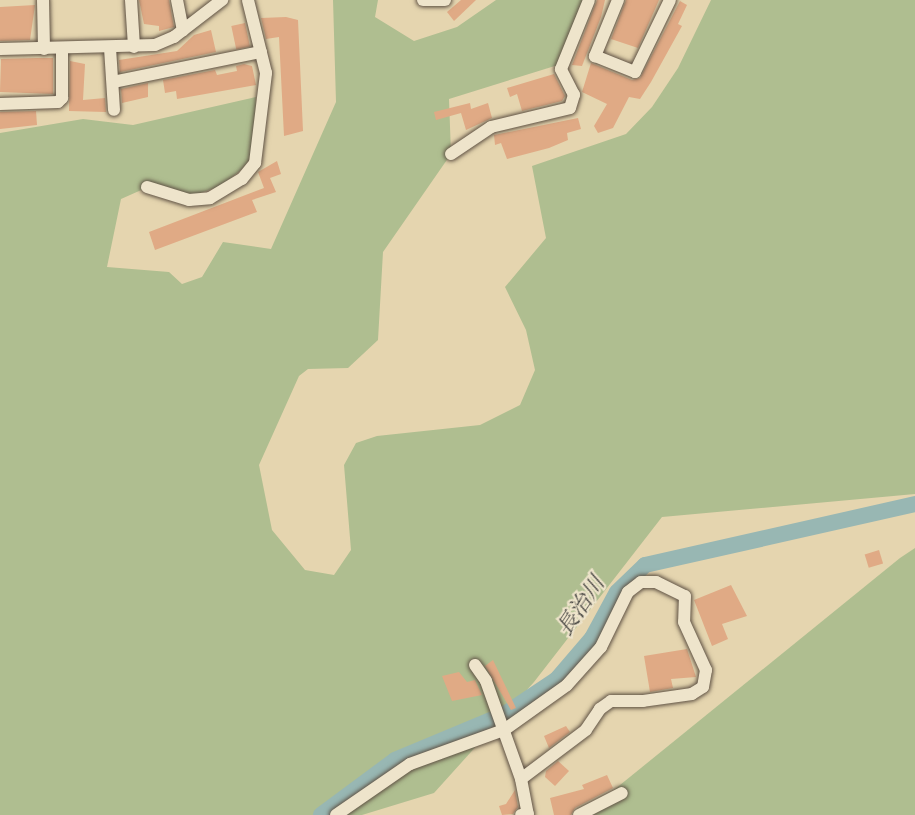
<!DOCTYPE html>
<html>
<head>
<meta charset="utf-8">
<style>
	body { margin:0 }
	#map { position:relative; width:915px; height:815px; overflow:hidden; background:#e5d5af; font-family:Vollkorn,"Noto Serif JP",serif }
	div>[style] { position:absolute }
	[style*='--x'] { left:calc(var(--x)*1px); top:calc(var(--y)*1px); width:calc(var(--w)*1px); rotate:calc(var(--a)*1deg) }
	.green>* { inset:0; background:#afbe90 }
	.river>* { height:16px; margin:-8px; padding:0 8px; transform-origin:8px; border-radius:8px; background:#98b7b3 }
	.building>* { inset:0; background:#e0aa85; transform-origin:0 0 }
	.roads { filter:drop-shadow(0 0 2px #5f5244) drop-shadow(0 0 2px #5f5244) }
	.minor>* { height:12px; margin:-6px; padding:0 6px; transform-origin:6px; border-radius:6px; background:#eee4cb }
	span { translate:-50% -50%; white-space:nowrap; text-align:center; line-height:1.15; -webkit-text-stroke:4.5px #eee4cb; paint-order:stroke }
	.water-label { font-size:22px; color:#4c4a46; font-style:italic }
</style>
</head>
<body>
<div id="map">
	<div class="green">
		<i style="clip-path:polygon(333px 0,378px 0,375px 17px,414px 41px,457px 27px,496px 0,584px 0,558px 65px,449px 99px,451px 154px,383px 252px,378px 340px,348px 368px,308px 369px,299px 376px,259px 465px,272px 530px,305px 570px,334px 575px,351px 550px,344px 465px,356px 443px,377px 436px,480px 425px,520px 405px,535px 370px,526px 330px,505px 287px,546px 238px,532px 166px,626px 134px,652px 107px,678px 68px,711px 0,915px 0,915px 494px,662px 517px,534px 682px,434px 793px,362px 815px,0 815px,0 133px,83px 119px,133px 125px,256px 97px,254px 154px,242px 169px,221px 186px,194px 195px,148px 187px,121px 199px,107px 267px,169px 272px,182px 284px,202px 277px,223px 242px,271px 249px,336px 102px)"></i>
		<i style="clip-path:polygon(915px 548px,915px 815px,583px 815px,900px 558px)"></i>
	</div>
	<div class="river">
		<i style="--x:321;--y:815;--w:92;--a:-36.6"></i>
		<i style="--x:395;--y:760;--w:119;--a:-22.7"></i>
		<i style="--x:505;--y:714;--w:63;--a:-33.9"></i>
		<i style="--x:557;--y:679;--w:54;--a:-49.5"></i>
		<i style="--x:592;--y:638;--w:52;--a:-61.5"></i>
		<i style="--x:617;--y:592;--w:39;--a:-44"></i>
		<i style="--x:645;--y:565;--w:277;--a:-12.7"></i>
	</div>
	<div class="building">
		<i style="clip-path:polygon(139px 0,169px 0,174px 27px,159px 31px,159px 26px,144px 24px)"></i>
		<i style="clip-path:polygon(461px 0,476px 0,454px 21px,447px 12px)"></i>
		<i style="clip-path:polygon(597px 0,605px 0,601px 17px,582px 66px,572px 65px)"></i>
		<i style="clip-path:polygon(626px 0,659px 0,638px 48px,611px 39px)"></i>
		<i style="clip-path:polygon(680px 1px,687px 5px,678px 24px,682px 26px,651px 82px,640px 99px,629px 97px,613px 128px,598px 133px,594px 126px,607px 104px,582px 92px,591px 63px,632px 80px,640px 78px)"></i>
		<i style="clip-path:polygon(35px 5px,30px 40px,0 41px,0 7px)"></i>
		<i style="clip-path:polygon(286px 17px,298px 20px,303px 131px,284px 136px,279px 37px,266px 39px,261px 18px)"></i>
		<i style="left:245px;top:23px;width:24px;height:14px;rotate:78deg"></i>
		<i style="clip-path:polygon(211px 30px,216px 52px,120px 72px,119px 60px,177px 51px,194px 35px)"></i>
		<i style="clip-path:polygon(37px 58px,53px 58px,53px 94px,0 92px,1px 59px)"></i>
		<i style="clip-path:polygon(70px 61px,85px 64px,83px 100px,105px 98px,106px 112px,69px 111px)"></i>
		<i style="clip-path:polygon(244px 64px,252px 66px,256px 85px,177px 99px,176px 91px,165px 93px,163px 80px,215px 70px,217px 75px,237px 71px,236px 66px)"></i>
		<i style="clip-path:polygon(554px 74px,565px 96px,562px 101px,522px 111px,517px 94px,510px 97px,507px 88px)"></i>
		<i style="clip-path:polygon(148px 83px,148px 97px,122px 103px,121px 89px)"></i>
		<i style="clip-path:polygon(470px 103px,471px 109px,488px 103px,492px 118px,466px 130px,461px 113px,436px 120px,434px 112px)"></i>
		<i style="clip-path:polygon(36px 111px,37px 125px,0 129px,0 112px)"></i>
		<i style="clip-path:polygon(578px 118px,581px 129px,567px 133px,568px 140px,549px 148px,507px 159px,501px 143px,495px 145px,494px 135px)"></i>
		<i style="clip-path:polygon(277px 161px,281px 174px,270px 178px,276px 192px,252px 200px,257px 212px,155px 250px,149px 232px,264px 188px,258px 172px)"></i>
		<i style="left:879px;top:550px;width:14px;height:15px;rotate:73deg"></i>
		<i style="clip-path:polygon(731px 585px,747px 616px,722px 624px,728px 639px,712px 646px,694px 600px)"></i>
		<i style="clip-path:polygon(687px 649px,696px 677px,671px 679px,673px 688px,650px 692px,644px 656px)"></i>
		<i style="clip-path:polygon(493px 660px,516px 708px,511px 710px,485px 666px)"></i>
		<i style="clip-path:polygon(459px 672px,467px 682px,475px 680px,482px 695px,452px 701px,442px 676px)"></i>
		<i style="clip-path:polygon(566px 726px,570px 732px,549px 748px,544px 736px)"></i>
		<i style="clip-path:polygon(558px 761px,569px 771px,555px 786px,545px 777px,546px 771px)"></i>
		<i style="clip-path:polygon(607px 775px,613px 788px,575px 808px,571px 815px,554px 815px,550px 798px,584px 789px,582px 785px)"></i>
		<i style="clip-path:polygon(515px 790px,518px 807px,513px 814px,502px 815px,499px 806px,506px 804px)"></i>
	</div>
	<div class="roads">
		<div class="minor">
			<i style="--x:43;--y:0;--w:49;--a:88.8"></i>
			<i style="--x:131;--y:0;--w:47;--a:86.3"></i>
			<i style="--x:177;--y:0;--w:31;--a:79"></i>
			<i style="--x:423;--y:0;--w:22;--a:0"></i>
			<i style="--x:618;--y:0;--w:61;--a:112.3"></i>
			<i style="--x:595;--y:56;--w:43;--a:21.8"></i>
			<i style="--x:635;--y:72;--w:80;--a:-64.1"></i>
			<i style="--x:110;--y:48;--w:62;--a:86.3"></i>
			<i style="--x:0;--y:49;--w:155;--a:-1.5"></i>
			<i style="--x:155;--y:45;--w:21;--a:-23"></i>
			<i style="--x:174;--y:37;--w:61;--a:-37.6"></i>
			<i style="--x:113;--y:82;--w:151;--a:-11.5"></i>
			<i style="--x:0;--y:104;--w:58;--a:-2"></i>
			<i style="--x:58;--y:102;--w:6;--a:-45"></i>
			<i style="--x:62;--y:98;--w:49;--a:-90"></i>
			<i style="--x:451;--y:154;--w:48;--a:-34"></i>
			<i style="--x:491;--y:127;--w:81;--a:-13.5"></i>
			<i style="--x:570;--y:108;--w:14;--a:-73"></i>
			<i style="--x:574;--y:95;--w:29;--a:-117"></i>
			<i style="--x:561;--y:69;--w:74;--a:-67.9"></i>
			<i style="--x:147;--y:187;--w:44;--a:17.2"></i>
			<i style="--x:189;--y:200;--w:21;--a:-5"></i>
			<i style="--x:210;--y:198;--w:37;--a:-31"></i>
			<i style="--x:242;--y:179;--w:21;--a:-51"></i>
			<i style="--x:255;--y:163;--w:91;--a:-83"></i>
			<i style="--x:266;--y:73;--w:75;--a:-103.9"></i>
			<i style="--x:475;--y:665;--w:19;--a:55"></i>
			<i style="--x:486;--y:681;--w:104;--a:70.3"></i>
			<i style="--x:336;--y:815;--w:90;--a:-34.6"></i>
			<i style="--x:410;--y:764;--w:100;--a:-19.9"></i>
			<i style="--x:504;--y:730;--w:77;--a:-35.5"></i>
			<i style="--x:567;--y:685;--w:51;--a:-48.2"></i>
			<i style="--x:601;--y:647;--w:61;--a:-63.9"></i>
			<i style="--x:628;--y:592;--w:16;--a:-38"></i>
			<i style="--x:641;--y:582;--w:15;--a:0"></i>
			<i style="--x:656;--y:582;--w:32;--a:26"></i>
			<i style="--x:685;--y:596;--w:26;--a:92"></i>
			<i style="--x:684;--y:622;--w:53;--a:65.4"></i>
			<i style="--x:706;--y:670;--w:17;--a:100"></i>
			<i style="--x:703;--y:687;--w:13;--a:148"></i>
			<i style="--x:692;--y:694;--w:49;--a:171.9"></i>
			<i style="--x:643;--y:701;--w:32;--a:180"></i>
			<i style="--x:611;--y:701;--w:14;--a:144"></i>
			<i style="--x:600;--y:709;--w:25;--a:124"></i>
			<i style="--x:586;--y:730;--w:81;--a:143"></i>
			<i style="--x:521;--y:779;--w:36;--a:79"></i>
			<i style="--x:528;--y:814;--w:7;--a:172"></i>
			<i style="--x:579;--y:815;--w:48;--a:-27.1"></i>
		</div>
	</div>
	<div class="water-label">
		<span style="left:582px;top:607px;rotate:-56deg">長治川</span>
	</div>
</div>
</body>
</html>
